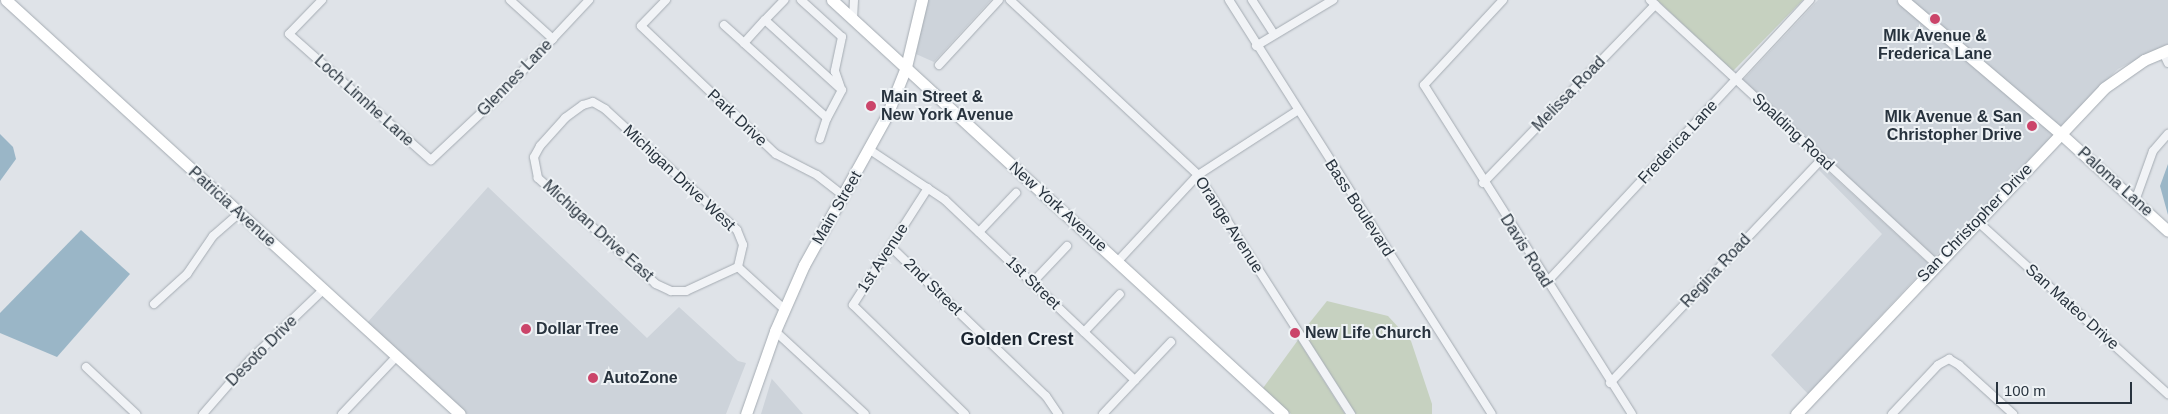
<!DOCTYPE html>
<html>
<head>
<meta charset="utf-8">
<style>
	body { margin:0 }
	#map { position:relative; width:2168px; height:414px; overflow:hidden; background:#dfe3e8; font-family:Helvetica,sans-serif }
	div>[style] { position:absolute }
	[style*='--x'] { left:calc(var(--x)*1px); top:calc(var(--y)*1px); width:calc(var(--w)*1px); rotate:calc(var(--a)*1deg) }
	.built>* { inset:0; background:#cdd3da }
	.green>* { inset:0; background:#c6d1c0 }
	.water>* { inset:0; background:#9ab6c7 }
	.roads { filter:drop-shadow(0 0 1px #a4abb2) drop-shadow(0 0 1px #a4abb2) }
	.street>* { height:8px; margin:-4px; padding:0 4px; transform-origin:4px; border-radius:4px; background:#f1f3f6 }
	.secondary>* { height:11px; margin:-5.5px; padding:0 5.5px; transform-origin:5.5px; border-radius:5.5px; background:#fff }
	.dots>* { width:14px; height:14px; translate:-50% -50%; box-sizing:border-box; border:2px solid #eef2f5; border-radius:50% }
	span { translate:-50% -50%; white-space:nowrap; text-align:center; line-height:1.15; -webkit-text-stroke:4px #eef2f5; paint-order:stroke }
	.poi-label { font-size:16px; color:#28333e; font-weight:700 }
	.left { translate:0 -50%; text-align:left }
	.right { translate:-100% -50%; text-align:right }
	.street-label { font-size:16px; color:#28333e }
	.neighbourhood-label { font-size:18px; color:#1a242f; font-weight:700 }
	.scale { position:absolute; left:1996px; top:382px; width:136px; height:22px; box-sizing:border-box; border:2px solid #28333e; border-top:0; padding-left:6px; font-size:15px; line-height:18px; white-space:nowrap; color:#28333e; -webkit-text-stroke:4px #eef2f5; paint-order:stroke }
</style>
</head>
<body>
<div id="map">
	<div class="built">
		<i style="clip-path:polygon(927px 0,991px 0,934px 62px,916px 54px)"></i>
		<i style="clip-path:polygon(1818px 0,1896px 0,2054px 134px,1935px 257px,1743px 80px)"></i>
		<i style="clip-path:polygon(1911px 0,2168px 0,2168px 44px,2118px 69px,2060px 127px)"></i>
		<i style="clip-path:polygon(1822px 166px,1929px 264px,1808px 394px,1771px 355px,1882px 234px,1819px 170px)"></i>
		<i style="clip-path:polygon(488px 187px,647px 338px,679px 307px,738px 361px,746px 363px,726px 414px,467px 414px,367px 323px)"></i>
		<i style="clip-path:polygon(772px 378px,772px 379px,803px 414px,761px 414px)"></i>
	</div>
	<div class="green">
		<i style="clip-path:polygon(1657px 0,1803px 0,1733px 71px)"></i>
		<i style="clip-path:polygon(1327px 301px,1388px 316px,1411px 341px,1432px 404px,1432px 414px,1356px 414px,1303px 331px)"></i>
		<i style="clip-path:polygon(1298px 340px,1345px 414px,1291px 414px,1263px 388px)"></i>
	</div>
	<div class="water">
		<i style="clip-path:polygon(0 134px,13px 147px,16px 159px,0 181px)"></i>
		<i style="clip-path:polygon(2168px 164px,2168px 215px,2160px 186px)"></i>
		<i style="clip-path:polygon(81px 230px,130px 274px,57px 357px,0 333px,0 313px)"></i>
	</div>
	<div class="roads">
		<div class="street">
			<i style="--x:322;--y:0;--w:47;--a:134.1"></i>
			<i style="--x:289;--y:34;--w:190;--a:41.6"></i>
			<i style="--x:431;--y:160;--w:92;--a:-43.2"></i>
			<i style="--x:498;--y:97;--w:133;--a:-46.8"></i>
			<i style="--x:510;--y:0;--w:58;--a:42.2"></i>
			<i style="--x:666;--y:0;--w:36;--a:134"></i>
			<i style="--x:641;--y:26;--w:186;--a:43.5"></i>
			<i style="--x:776;--y:154;--w:46;--a:27.1"></i>
			<i style="--x:817;--y:175;--w:33;--a:38"></i>
			<i style="--x:801;--y:0;--w:55;--a:42.1"></i>
			<i style="--x:842;--y:37;--w:35;--a:102"></i>
			<i style="--x:835;--y:71;--w:18;--a:71"></i>
			<i style="--x:1010;--y:0;--w:257;--a:42.9"></i>
			<i style="--x:1198;--y:175;--w:284;--a:57.4"></i>
			<i style="--x:1229;--y:0;--w:490;--a:57.6"></i>
			<i style="--x:1252;--y:0;--w:40;--a:57.1"></i>
			<i style="--x:1503;--y:0;--w:116;--a:132.9"></i>
			<i style="--x:1424;--y:85;--w:389;--a:57.7"></i>
			<i style="--x:1650;--y:0;--w:389;--a:42.7"></i>
			<i style="--x:853;--y:19;--w:19;--a:-87"></i>
			<i style="--x:765;--y:20;--w:104;--a:42.3"></i>
			<i style="--x:842;--y:90;--w:32;--a:118"></i>
			<i style="--x:827;--y:118;--w:112;--a:-137.9"></i>
			<i style="--x:744;--y:43;--w:31;--a:-48"></i>
			<i style="--x:765;--y:20;--w:28;--a:-46"></i>
			<i style="--x:724;--y:25;--w:27;--a:42"></i>
			<i style="--x:1256;--y:46;--w:90;--a:-30.9"></i>
			<i style="--x:2163;--y:52;--w:12;--a:66"></i>
			<i style="--x:939;--y:65;--w:88;--a:-47.3"></i>
			<i style="--x:593;--y:102;--w:14;--a:30"></i>
			<i style="--x:605;--y:109;--w:179;--a:42.5"></i>
			<i style="--x:737;--y:230;--w:16;--a:68"></i>
			<i style="--x:743;--y:245;--w:23;--a:103"></i>
			<i style="--x:738;--y:267;--w:57;--a:155.2"></i>
			<i style="--x:686;--y:291;--w:15;--a:180"></i>
			<i style="--x:671;--y:291;--w:17;--a:-155"></i>
			<i style="--x:656;--y:284;--w:159;--a:-138.1"></i>
			<i style="--x:538;--y:178;--w:21;--a:-101"></i>
			<i style="--x:534;--y:157;--w:13;--a:-61"></i>
			<i style="--x:540;--y:146;--w:38;--a:-48"></i>
			<i style="--x:565;--y:118;--w:22;--a:-36"></i>
			<i style="--x:583;--y:105;--w:10;--a:-17"></i>
			<i style="--x:820;--y:139;--w:22;--a:-72"></i>
			<i style="--x:870;--y:150;--w:90;--a:33.7"></i>
			<i style="--x:945;--y:200;--w:262;--a:43.5"></i>
			<i style="--x:1483;--y:183;--w:248;--a:-46"></i>
			<i style="--x:928;--y:188;--w:139;--a:122.7"></i>
			<i style="--x:853;--y:305;--w:156;--a:44.2"></i>
			<i style="--x:2135;--y:201;--w:53;--a:-70.2"></i>
			<i style="--x:2153;--y:151;--w:23;--a:-49"></i>
			<i style="--x:1977;--y:221;--w:258;--a:42.2"></i>
			<i style="--x:979;--y:232;--w:54;--a:-46.5"></i>
			<i style="--x:891;--y:247;--w:215;--a:43.9"></i>
			<i style="--x:1046;--y:396;--w:22;--a:56"></i>
			<i style="--x:1118;--y:261;--w:117;--a:-47.1"></i>
			<i style="--x:1198;--y:175;--w:118;--a:-32.9"></i>
			<i style="--x:738;--y:267;--w:62;--a:42.4"></i>
			<i style="--x:1032;--y:283;--w:51;--a:-46.6"></i>
			<i style="--x:1546;--y:283;--w:387;--a:-47"></i>
			<i style="--x:154;--y:304;--w:45;--a:-42.3"></i>
			<i style="--x:187;--y:274;--w:46;--a:-55.6"></i>
			<i style="--x:213;--y:236;--w:35;--a:-41"></i>
			<i style="--x:775;--y:331;--w:122;--a:42.7"></i>
			<i style="--x:1084;--y:332;--w:52;--a:-46.5"></i>
			<i style="--x:86;--y:367;--w:69;--a:43.2"></i>
			<i style="--x:1610;--y:383;--w:308;--a:-46.6"></i>
			<i style="--x:203;--y:414;--w:72;--a:-49"></i>
			<i style="--x:250;--y:360;--w:101;--a:-43.8"></i>
			<i style="--x:342;--y:414;--w:80;--a:-46.5"></i>
			<i style="--x:1103;--y:414;--w:99;--a:-46.6"></i>
			<i style="--x:1892;--y:414;--w:67;--a:-46.8"></i>
			<i style="--x:1938;--y:365;--w:13;--a:-29"></i>
			<i style="--x:1949;--y:359;--w:12;--a:31"></i>
			<i style="--x:1959;--y:365;--w:73;--a:42.2"></i>
		</div>
		<div class="secondary">
			<i style="--x:6;--y:0;--w:614;--a:42.36"></i>
			<i style="--x:832;--y:0;--w:612;--a:42.55"></i>
			<i style="--x:1903;--y:0;--w:207;--a:40.3"></i>
			<i style="--x:2061;--y:134;--w:144;--a:42.2"></i>
			<i style="--x:746;--y:414;--w:88;--a:-70.7"></i>
			<i style="--x:775;--y:331;--w:72;--a:-66.3"></i>
			<i style="--x:804;--y:265;--w:171;--a:-61"></i>
			<i style="--x:887;--y:115;--w:52;--a:-68.4"></i>
			<i style="--x:906;--y:67;--w:69;--a:-76.6"></i>
			<i style="--x:1796;--y:414;--w:448;--a:-46.6"></i>
			<i style="--x:2104;--y:88;--w:49;--a:-35"></i>
			<i style="--x:2144;--y:60;--w:26;--a:-23"></i>
		</div>
	</div>
	<div class="dots">
		<i style="left:1935px;top:19px;background:#cb456a"></i>
		<i style="left:871px;top:106px;background:#cb456a"></i>
		<i style="left:2032px;top:126px;background:#cb456a"></i>
		<i style="left:526px;top:329px;background:#cb456a"></i>
		<i style="left:1295px;top:333px;background:#cb456a"></i>
		<i style="left:593px;top:378px;background:#cb456a"></i>
	</div>
	<div class="poi-label">
		<span style="left:1935px;top:45px">Mlk Avenue &amp;<br>Frederica Lane</span>
		<span class="left" style="left:881px;top:106px">Main Street &amp;<br>New York Avenue</span>
		<span class="right" style="left:2022px;top:126px">Mlk Avenue &amp; San<br>Christopher Drive</span>
		<span class="left" style="left:536px;top:329px">Dollar Tree</span>
		<span class="left" style="left:1305px;top:333px">New Life Church</span>
		<span class="left" style="left:603px;top:378px">AutoZone</span>
	</div>
	<div class="street-label">
		<span style="left:515px;top:78px;rotate:-46deg">Glennes Lane</span>
		<span style="left:1569px;top:94px;rotate:-46deg">Melissa Road</span>
		<span style="left:364px;top:101px;rotate:42deg">Loch Linnhe Lane</span>
		<span style="left:737px;top:118px;rotate:43deg">Park Drive</span>
		<span style="left:1793px;top:132px;rotate:43deg">Spalding Road</span>
		<span style="left:1678px;top:142px;rotate:-47deg">Frederica Lane</span>
		<span style="left:679px;top:178px;rotate:43deg">Michigan Drive West</span>
		<span style="left:2115px;top:182px;rotate:42deg">Paloma Lane</span>
		<span style="left:232px;top:207px;rotate:42deg">Patricia Avenue</span>
		<span style="left:1058px;top:207px;rotate:42deg">New York Avenue</span>
		<span style="left:837px;top:208px;rotate:-60deg">Main Street</span>
		<span style="left:1359px;top:208px;rotate:57deg">Bass Boulevard</span>
		<span style="left:1975px;top:223px;rotate:-46deg">San Christopher Drive</span>
		<span style="left:1229px;top:225px;rotate:57deg">Orange Avenue</span>
		<span style="left:598px;top:231px;rotate:42deg">Michigan Drive East</span>
		<span style="left:1526px;top:251px;rotate:58deg">Davis Road</span>
		<span style="left:883px;top:258px;rotate:-57deg">1st Avenue</span>
		<span style="left:1716px;top:271px;rotate:-47deg">Regina Road</span>
		<span style="left:1033px;top:283px;rotate:44deg">1st Street</span>
		<span style="left:933px;top:287px;rotate:44deg">2nd Street</span>
		<span style="left:2072px;top:307px;rotate:42deg">San Mateo Drive</span>
		<span style="left:262px;top:351px;rotate:-45deg">Desoto Drive</span>
	</div>
	<div class="neighbourhood-label">
		<span style="left:1017px;top:339px">Golden Crest</span>
	</div>
	<div class="scale">100 m</div>
</div>
</body>
</html>
